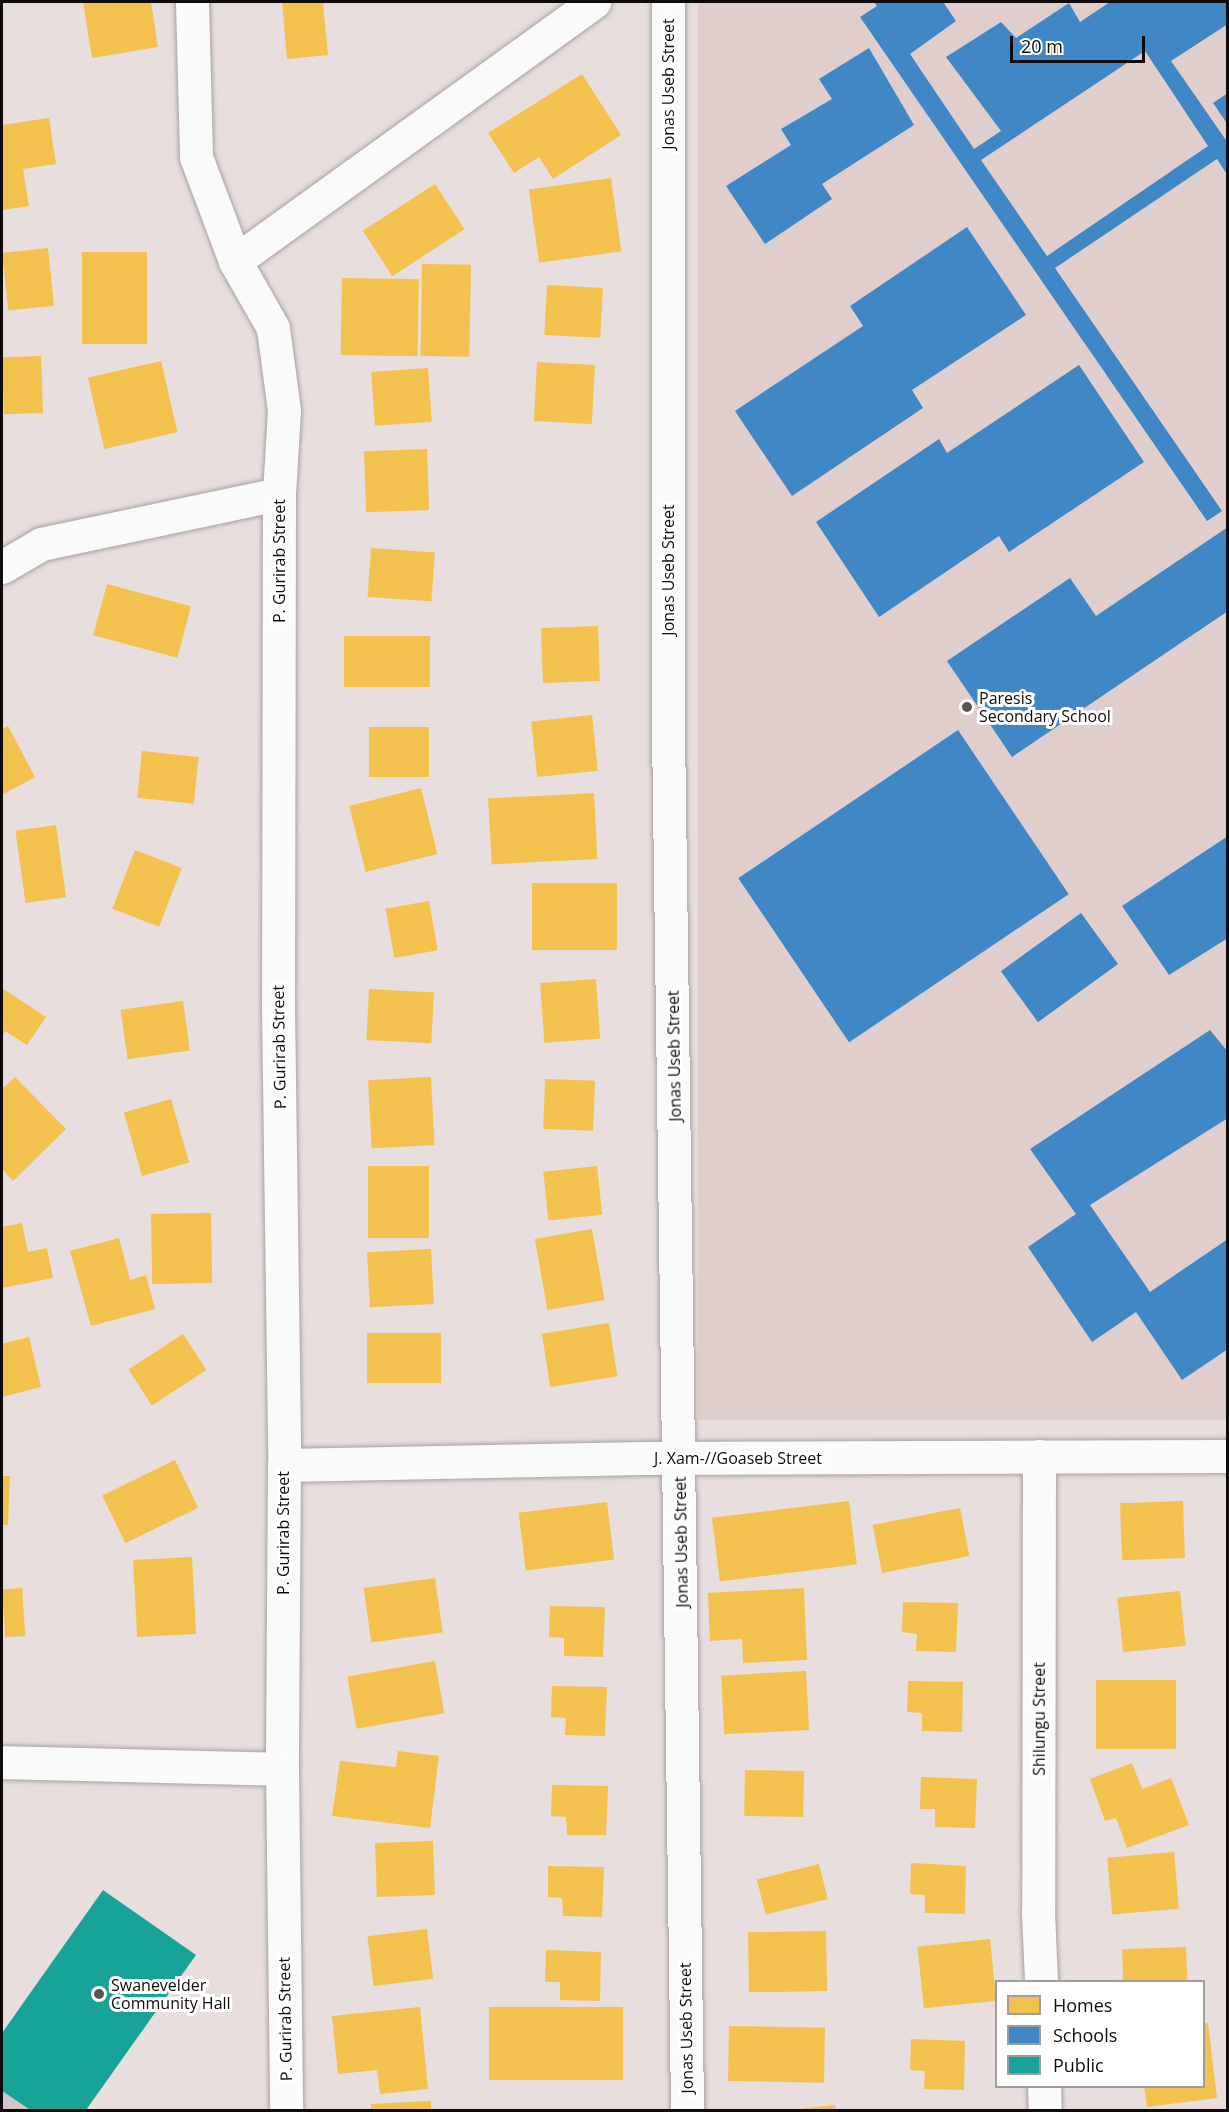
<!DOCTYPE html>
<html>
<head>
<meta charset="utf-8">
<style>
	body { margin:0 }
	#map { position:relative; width:1229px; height:2112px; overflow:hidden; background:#e7dedd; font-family:"Open Sans",sans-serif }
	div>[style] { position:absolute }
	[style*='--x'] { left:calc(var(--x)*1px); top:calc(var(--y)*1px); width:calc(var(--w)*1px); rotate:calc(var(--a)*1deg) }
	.built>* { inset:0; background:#dfcecc; transform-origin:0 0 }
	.homes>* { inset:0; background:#f2c14e; transform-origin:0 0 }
	.schools>* { inset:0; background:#3f88c5; transform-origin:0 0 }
	.public>* { inset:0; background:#17a398 }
	.building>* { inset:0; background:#cfc8c7 }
	.roads { filter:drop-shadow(0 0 2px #a8a1a0) drop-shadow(0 0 2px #a8a1a0) }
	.minor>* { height:33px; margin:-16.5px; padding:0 16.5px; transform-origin:16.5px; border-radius:16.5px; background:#fbfafa }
	.dots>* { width:16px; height:16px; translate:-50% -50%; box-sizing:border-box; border:3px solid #fff; border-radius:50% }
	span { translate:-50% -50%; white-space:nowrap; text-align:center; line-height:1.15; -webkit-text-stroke:6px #fff; paint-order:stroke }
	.street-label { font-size:16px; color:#100b0b }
	.poi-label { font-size:16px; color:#100b0b }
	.left { translate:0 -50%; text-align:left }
	.frame { position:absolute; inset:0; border:3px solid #100b0b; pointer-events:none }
	.legend { position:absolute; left:995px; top:1980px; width:210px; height:108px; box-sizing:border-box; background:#fff; border:2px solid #9f9d9d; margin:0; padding:8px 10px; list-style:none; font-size:18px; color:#100b0b }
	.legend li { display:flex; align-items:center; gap:12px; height:30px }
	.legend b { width:30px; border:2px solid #9f9d9d }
	.scale { position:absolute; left:1010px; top:36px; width:135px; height:27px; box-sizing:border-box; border:3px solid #100b0b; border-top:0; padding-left:8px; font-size:18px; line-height:21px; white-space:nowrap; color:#100b0b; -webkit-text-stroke:4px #fff; paint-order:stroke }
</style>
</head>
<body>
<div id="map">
	<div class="built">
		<i style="left:698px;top:2px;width:529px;height:1418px"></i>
	</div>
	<div class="homes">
		<i style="clip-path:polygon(83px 2px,151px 2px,158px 47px,92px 58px)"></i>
		<i style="clip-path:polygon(282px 2px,329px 2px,323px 4px,328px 55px,287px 59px)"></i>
		<i style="clip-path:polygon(582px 74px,621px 135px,553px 179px,539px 157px,514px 173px,488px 133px)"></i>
		<i style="clip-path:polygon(49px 118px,56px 164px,23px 169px,29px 206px,2px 210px,2px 125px)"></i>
		<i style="left:611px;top:178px;width:74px;height:83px;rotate:82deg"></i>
		<i style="left:435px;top:184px;width:54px;height:86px;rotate:57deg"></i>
		<i style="left:48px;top:248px;width:58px;height:46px;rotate:84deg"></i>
		<i style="left:82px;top:252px;width:65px;height:92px"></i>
		<i style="left:422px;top:264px;width:49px;height:92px;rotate:1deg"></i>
		<i style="left:342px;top:278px;width:77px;height:77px;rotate:1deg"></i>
		<i style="left:547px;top:285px;width:56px;height:50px;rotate:3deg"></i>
		<i style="left:41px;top:356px;width:57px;height:39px;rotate:88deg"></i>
		<i style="left:161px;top:361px;width:73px;height:75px;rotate:77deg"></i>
		<i style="left:537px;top:362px;width:58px;height:59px;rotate:3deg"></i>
		<i style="left:428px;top:368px;width:54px;height:57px;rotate:86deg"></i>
		<i style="left:427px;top:449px;width:61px;height:63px;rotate:88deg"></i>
		<i style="left:371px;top:548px;width:64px;height:49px;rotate:4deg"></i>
		<i style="left:107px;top:584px;width:87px;height:53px;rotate:15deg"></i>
		<i style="left:598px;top:626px;width:55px;height:57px;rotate:88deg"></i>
		<i style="left:344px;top:636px;width:86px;height:51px"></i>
		<i style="left:592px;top:715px;width:56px;height:61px;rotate:84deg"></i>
		<i style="clip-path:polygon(8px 726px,35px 777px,2px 795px,2px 729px)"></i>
		<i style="left:429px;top:727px;width:50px;height:60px;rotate:90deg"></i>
		<i style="left:142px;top:751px;width:57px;height:47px;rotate:6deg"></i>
		<i style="left:421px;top:788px;width:68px;height:74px;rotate:76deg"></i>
		<i style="left:594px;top:793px;width:66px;height:106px;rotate:87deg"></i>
		<i style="left:56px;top:825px;width:73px;height:41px;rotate:82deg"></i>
		<i style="left:135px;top:850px;width:50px;height:63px;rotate:21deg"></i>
		<i style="left:617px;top:883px;width:67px;height:85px;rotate:90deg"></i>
		<i style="left:429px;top:901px;width:50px;height:44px;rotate:80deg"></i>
		<i style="left:596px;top:979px;width:60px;height:56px;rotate:86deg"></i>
		<i style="clip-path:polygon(2px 988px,46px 1017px,27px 1045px,5px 1031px,2px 1037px)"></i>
		<i style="left:369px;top:989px;width:65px;height:51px;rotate:3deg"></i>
		<i style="left:183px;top:1001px;width:50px;height:63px;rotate:82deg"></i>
		<i style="clip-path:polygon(15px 1077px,66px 1129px,13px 1181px,2px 1169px,2px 1089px)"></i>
		<i style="left:431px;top:1077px;width:68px;height:63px;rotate:87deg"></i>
		<i style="left:545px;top:1079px;width:50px;height:50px;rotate:2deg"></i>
		<i style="left:171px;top:1099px;width:66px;height:49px;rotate:74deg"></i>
		<i style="left:429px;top:1166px;width:72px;height:61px;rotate:90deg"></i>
		<i style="left:597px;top:1166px;width:49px;height:54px;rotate:84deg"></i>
		<i style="left:211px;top:1213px;width:70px;height:60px;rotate:89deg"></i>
		<i style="clip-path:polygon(22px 1223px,28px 1252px,47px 1248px,53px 1278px,2px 1288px,2px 1227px)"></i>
		<i style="left:592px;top:1229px;width:72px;height:58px;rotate:80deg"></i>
		<i style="clip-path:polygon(119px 1238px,130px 1280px,146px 1275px,155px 1309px,91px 1326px,70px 1251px)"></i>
		<i style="left:431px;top:1249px;width:55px;height:64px;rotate:87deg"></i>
		<i style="left:609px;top:1323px;width:54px;height:68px;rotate:81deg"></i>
		<i style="left:441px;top:1333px;width:50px;height:74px;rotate:90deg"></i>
		<i style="left:183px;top:1334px;width:43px;height:65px;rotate:57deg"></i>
		<i style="clip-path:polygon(29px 1337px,41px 1387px,2px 1397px,2px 1344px)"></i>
		<i style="left:175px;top:1460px;width:53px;height:81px;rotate:64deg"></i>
		<i style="clip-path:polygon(2px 1476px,10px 1476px,8px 1525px,2px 1525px)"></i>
		<i style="left:849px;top:1501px;width:64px;height:138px;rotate:83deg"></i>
		<i style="left:1183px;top:1501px;width:57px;height:63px;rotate:88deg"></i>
		<i style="left:607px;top:1502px;width:58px;height:89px;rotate:83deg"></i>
		<i style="left:960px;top:1508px;width:49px;height:89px;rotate:79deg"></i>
		<i style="left:192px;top:1557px;width:77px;height:59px;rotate:87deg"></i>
		<i style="left:435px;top:1578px;width:55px;height:72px;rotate:82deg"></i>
		<i style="left:22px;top:1588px;width:48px;height:20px;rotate:86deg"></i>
		<i style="clip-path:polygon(804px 1588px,807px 1660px,743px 1663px,742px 1639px,710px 1641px,708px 1593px)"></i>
		<i style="left:1180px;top:1591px;width:55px;height:63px;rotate:84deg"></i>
		<i style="clip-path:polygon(903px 1602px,958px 1603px,956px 1652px,916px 1651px,917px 1634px,902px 1632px)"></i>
		<i style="clip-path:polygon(550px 1606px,605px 1607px,603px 1657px,564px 1656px,564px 1638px,549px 1637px)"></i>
		<i style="left:435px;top:1661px;width:53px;height:89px;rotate:80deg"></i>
		<i style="left:806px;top:1671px;width:59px;height:85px;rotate:87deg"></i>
		<i style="left:1096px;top:1680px;width:80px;height:69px"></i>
		<i style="clip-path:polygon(908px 1681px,963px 1682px,962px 1732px,922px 1731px,922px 1713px,907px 1712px)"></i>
		<i style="clip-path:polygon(552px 1686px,607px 1687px,605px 1736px,565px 1735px,566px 1718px,551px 1717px)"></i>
		<i style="clip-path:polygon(398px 1751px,439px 1756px,430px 1828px,332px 1816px,340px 1761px,396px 1767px)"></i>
		<i style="clip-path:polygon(1132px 1763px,1142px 1789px,1171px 1778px,1189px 1825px,1127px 1848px,1116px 1818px,1105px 1821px,1090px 1779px)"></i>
		<i style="left:745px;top:1770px;width:59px;height:46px;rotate:1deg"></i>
		<i style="clip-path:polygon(921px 1777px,977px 1779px,975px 1828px,935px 1827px,935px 1809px,920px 1809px)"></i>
		<i style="clip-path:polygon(552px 1785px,608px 1786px,606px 1835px,567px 1835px,566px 1817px,551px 1816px)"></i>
		<i style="left:433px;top:1841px;width:54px;height:58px;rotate:88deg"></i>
		<i style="left:1174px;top:1852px;width:57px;height:67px;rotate:85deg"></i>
		<i style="clip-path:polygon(911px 1863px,966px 1866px,965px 1914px,925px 1913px,925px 1895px,910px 1894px)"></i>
		<i style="left:819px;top:1864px;width:36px;height:64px;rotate:76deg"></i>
		<i style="clip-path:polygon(548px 1866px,604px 1867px,602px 1917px,563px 1916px,562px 1898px,548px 1897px)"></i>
		<i style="left:427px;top:1929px;width:50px;height:60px;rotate:83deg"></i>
		<i style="left:826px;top:1931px;width:60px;height:78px;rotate:89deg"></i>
		<i style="left:990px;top:1939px;width:62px;height:73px;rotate:84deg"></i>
		<i style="left:1186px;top:1947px;width:35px;height:64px;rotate:88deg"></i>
		<i style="clip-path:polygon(546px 1950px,601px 1952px,600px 2001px,560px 2000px,560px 1982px,545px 1982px)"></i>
		<i style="clip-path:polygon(420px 2007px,428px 2089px,380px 2094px,377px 2070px,338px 2074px,332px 2016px)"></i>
		<i style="left:623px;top:2007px;width:73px;height:134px;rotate:90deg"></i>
		<i style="clip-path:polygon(1208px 2023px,1217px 2098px,1147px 2107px,1144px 2086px,1204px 2086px,1204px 2024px)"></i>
		<i style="left:729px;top:2026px;width:96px;height:55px;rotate:1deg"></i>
		<i style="clip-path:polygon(911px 2039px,965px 2041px,964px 2090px,924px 2089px,925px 2071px,910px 2070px)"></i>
		<i style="clip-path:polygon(431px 2101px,431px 2110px,371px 2110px,371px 2104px)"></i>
		<i style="clip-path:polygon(835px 2105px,836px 2110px,799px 2110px,799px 2109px)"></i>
	</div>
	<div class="schools">
		<i style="clip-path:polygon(evenodd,874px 2px,943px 2px,956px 21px,910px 54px,974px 149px,1001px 131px,946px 57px,1001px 22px,1016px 38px,1069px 3px,1080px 22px,1110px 2px,1225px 2px,1228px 5px,1228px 24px,1171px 61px,1228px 143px,1228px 176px,1217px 159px,1055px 268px,1222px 511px,1207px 521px,860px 17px,877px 6px,874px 2px,1145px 51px,1208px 146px,1047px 256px,981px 160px,1145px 51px)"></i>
		<i style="clip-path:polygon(869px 48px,914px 125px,822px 184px,832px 199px,765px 244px,726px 186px,791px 145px,781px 129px,832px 99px,819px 79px)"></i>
		<i style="clip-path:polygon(1228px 93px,1228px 125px,1213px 103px)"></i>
		<i style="clip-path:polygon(967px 227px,1026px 315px,912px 390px,923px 408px,792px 496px,735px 411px,863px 326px,850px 306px)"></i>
		<i style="clip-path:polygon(1079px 365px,1144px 462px,1009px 552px,999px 536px,879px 617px,816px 522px,939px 439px,947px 453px)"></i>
		<i style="clip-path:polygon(1228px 527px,1228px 611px,1012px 757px,947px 661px,1070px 578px,1096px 616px)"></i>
		<i style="left:958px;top:730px;width:198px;height:265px;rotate:56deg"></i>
		<i style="clip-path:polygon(1228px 836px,1228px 938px,1169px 975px,1122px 906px)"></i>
		<i style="left:1081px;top:913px;width:63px;height:99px;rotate:54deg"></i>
		<i style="clip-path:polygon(1210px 1030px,1228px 1052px,1228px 1118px,1090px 1205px,1150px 1292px,1228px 1239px,1228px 1349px,1182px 1380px,1136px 1312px,1092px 1342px,1028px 1247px,1076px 1214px,1030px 1149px)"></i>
	</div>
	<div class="public">
		<i style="clip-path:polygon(103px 1890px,196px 1955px,86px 2110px,30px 2110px,2px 2091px,2px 2033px)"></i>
	</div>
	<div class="building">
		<i style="clip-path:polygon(2px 2091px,30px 2110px,2px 2110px)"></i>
	</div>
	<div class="roads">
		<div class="minor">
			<i style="--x:192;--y:2;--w:155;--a:88.5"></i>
			<i style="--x:196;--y:157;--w:111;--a:69.4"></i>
			<i style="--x:235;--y:261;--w:77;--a:60.4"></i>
			<i style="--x:273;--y:328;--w:83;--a:82.4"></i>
			<i style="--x:284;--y:410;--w:84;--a:93.4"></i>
			<i style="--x:279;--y:494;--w:514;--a:90.11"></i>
			<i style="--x:278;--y:1008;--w:457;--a:89.2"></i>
			<i style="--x:284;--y:1465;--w:304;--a:90.4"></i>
			<i style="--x:282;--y:1769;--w:341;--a:89.3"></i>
			<i style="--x:668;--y:2;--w:727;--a:90"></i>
			<i style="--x:668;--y:729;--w:1381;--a:89.21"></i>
			<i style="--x:235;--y:261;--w:443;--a:-35.8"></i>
			<i style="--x:2;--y:567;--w:45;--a:-30.5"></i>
			<i style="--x:41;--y:544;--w:243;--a:-11.9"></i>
			<i style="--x:1039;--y:1456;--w:456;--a:90.1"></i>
			<i style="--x:1038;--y:1912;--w:70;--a:87.5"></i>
			<i style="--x:284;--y:1465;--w:359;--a:-1.1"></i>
			<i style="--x:643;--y:1458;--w:585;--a:-0.2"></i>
			<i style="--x:2;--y:1762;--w:280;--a:1.4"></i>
			<i style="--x:1044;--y:2086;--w:24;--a:88"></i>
		</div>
	</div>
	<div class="dots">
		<i style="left:967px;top:707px;background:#5b5554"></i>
		<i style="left:99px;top:1994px;background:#5b5554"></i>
	</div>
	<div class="street-label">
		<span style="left:668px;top:84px;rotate:-90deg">Jonas Useb Street</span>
		<span style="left:279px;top:561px;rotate:-90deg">P. Gurirab Street</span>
		<span style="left:668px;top:570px;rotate:-90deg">Jonas Useb Street</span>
		<span style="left:279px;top:1047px;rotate:-91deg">P. Gurirab Street</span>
		<span style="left:674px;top:1056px;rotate:-91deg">Jonas Useb Street</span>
		<span style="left:738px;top:1458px">J. Xam-//Goaseb Street</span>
		<span style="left:283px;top:1533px;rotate:-90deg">P. Gurirab Street</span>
		<span style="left:681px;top:1542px;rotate:-91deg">Jonas Useb Street</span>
		<span style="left:1039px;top:1719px;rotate:-90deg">Shilungu Street</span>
		<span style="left:285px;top:2019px;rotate:-91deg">P. Gurirab Street</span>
		<span style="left:686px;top:2028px;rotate:-91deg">Jonas Useb Street</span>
	</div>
	<div class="poi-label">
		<span class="left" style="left:979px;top:707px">Paresis<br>Secondary School</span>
		<span class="left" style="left:111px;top:1994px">Swanevelder<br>Community Hall</span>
	</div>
	<div class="frame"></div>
	<ul class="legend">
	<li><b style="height:16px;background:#f2c14e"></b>Homes</li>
	<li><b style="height:16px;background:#3f88c5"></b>Schools</li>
	<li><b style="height:16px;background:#17a398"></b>Public</li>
	</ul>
	<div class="scale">20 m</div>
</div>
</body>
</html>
